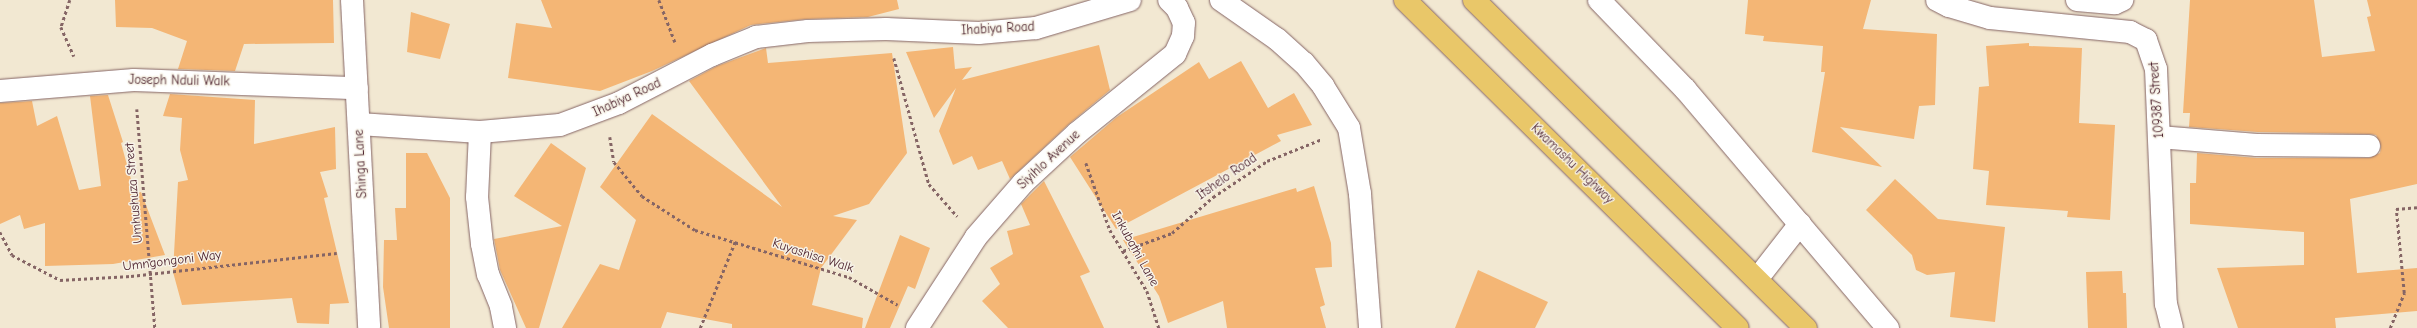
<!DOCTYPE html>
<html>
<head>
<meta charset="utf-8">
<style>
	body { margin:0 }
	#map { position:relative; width:2417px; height:328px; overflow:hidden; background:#f2e8d2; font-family:"Comic Neue",sans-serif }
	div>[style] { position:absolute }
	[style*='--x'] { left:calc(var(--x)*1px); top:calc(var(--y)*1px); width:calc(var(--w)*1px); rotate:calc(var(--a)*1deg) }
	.building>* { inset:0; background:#f4b675 }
	.path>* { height:2.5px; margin-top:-1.25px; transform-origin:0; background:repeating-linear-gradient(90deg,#856565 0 3px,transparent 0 6px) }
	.roads { filter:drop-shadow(0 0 1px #856565) drop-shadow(0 0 1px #856565) }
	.minor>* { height:22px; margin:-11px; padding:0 11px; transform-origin:11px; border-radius:11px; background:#fff }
	.major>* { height:22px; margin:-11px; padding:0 11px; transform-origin:11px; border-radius:11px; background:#e9c769 }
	span { translate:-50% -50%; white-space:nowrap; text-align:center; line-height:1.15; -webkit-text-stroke:3px #f7f3e8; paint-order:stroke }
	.street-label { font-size:13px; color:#4a1f2b }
</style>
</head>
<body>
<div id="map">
	<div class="building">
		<i style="clip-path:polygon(115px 0,333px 0,334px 43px,244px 44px,235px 71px,178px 69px,187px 41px,152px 28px,116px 27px)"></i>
		<i style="clip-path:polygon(541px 0,897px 0,899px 9px,868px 17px,807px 19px,751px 25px,652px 71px,600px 91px,508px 78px,516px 23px,552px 28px)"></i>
		<i style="clip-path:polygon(1748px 0,1871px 0,1863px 29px,1937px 34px,1935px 105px,1919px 106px,1914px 139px,1840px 127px,1882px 167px,1812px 152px,1825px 72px,1821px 72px,1823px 46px,1763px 41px,1764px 36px,1745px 34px)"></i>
		<i style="clip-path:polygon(2190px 0,2314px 0,2322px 57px,2375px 51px,2367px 17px,2371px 16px,2367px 0,2417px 0,2417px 184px,2350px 199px,2357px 273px,2417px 268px,2417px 311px,2335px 318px,2336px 328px,2238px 328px,2217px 268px,2304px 265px,2304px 232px,2190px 224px,2190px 183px,2196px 183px,2197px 153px,2257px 158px,2369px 158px,2380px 153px,2381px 146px,2376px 135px,2369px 134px,2258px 132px,2189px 127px,2190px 113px,2183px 113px)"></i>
		<i style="clip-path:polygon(411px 12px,450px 24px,440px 59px,407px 52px)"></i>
		<i style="clip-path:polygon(2029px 43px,2029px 46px,2082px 48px,2079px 123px,2115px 125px,2110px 220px,2067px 217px,2068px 211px,1986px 205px,1989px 171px,1973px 169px,1979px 87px,1989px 86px,1986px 46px)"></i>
		<i style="clip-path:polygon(1099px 45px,1110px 90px,1069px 124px,1010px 179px,1002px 161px,978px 170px,972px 156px,953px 165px,939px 131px,956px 88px,934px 118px,906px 52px,953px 47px,955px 69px,972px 67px,962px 80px)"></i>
		<i style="clip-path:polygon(766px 48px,768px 63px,892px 53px,907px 153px,869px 204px,833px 216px,857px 220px,821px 268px,812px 305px,863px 318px,862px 328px,732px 328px,732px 324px,667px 312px,661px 328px,562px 328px,600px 264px,619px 270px,636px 220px,600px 187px,652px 114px,782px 207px,689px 81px,717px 66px)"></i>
		<i style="clip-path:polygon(1241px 61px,1268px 108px,1294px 93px,1312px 125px,1277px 135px,1281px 141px,1116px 229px,1070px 157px,1117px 117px,1199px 62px,1209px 79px)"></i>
		<i style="clip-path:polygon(170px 94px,255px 100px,254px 144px,335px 127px,336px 169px,320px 172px,328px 197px,324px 198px,349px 303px,330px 304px,329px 324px,297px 323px,292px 298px,182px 305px,173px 272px,178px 182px,188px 180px,180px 150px,182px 118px,163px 116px)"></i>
		<i style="clip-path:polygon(108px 95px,123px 142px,121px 143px,135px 194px,141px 192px,165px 255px,113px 264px,45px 266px,45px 223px,24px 229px,20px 215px,0 224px,0 103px,32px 101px,37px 126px,57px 116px,79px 190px,101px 186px,90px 96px)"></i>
		<i style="clip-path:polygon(551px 143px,586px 168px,539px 328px,526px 328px,500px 270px,494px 239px,562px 226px,514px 196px)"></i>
		<i style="clip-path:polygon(406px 153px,427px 153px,450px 198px,450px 328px,389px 328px,383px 287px,384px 240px,397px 240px,395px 208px,406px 208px)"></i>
		<i style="clip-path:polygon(1895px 179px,1938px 219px,2005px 227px,1995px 322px,1950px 317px,1955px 272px,1927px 275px,1916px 270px,1912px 255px,1866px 210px)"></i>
		<i style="clip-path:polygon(1044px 181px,1090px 272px,1080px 276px,1104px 328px,1008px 328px,982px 301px,1000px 284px,990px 268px,1013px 254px,1007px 231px,1030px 225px,1021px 204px)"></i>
		<i style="clip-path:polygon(1314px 186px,1331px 243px,1332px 267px,1315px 268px,1325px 305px,1320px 307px,1326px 328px,1227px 328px,1223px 301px,1168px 323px,1159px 296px,1123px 240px,1296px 188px,1297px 192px)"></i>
		<i style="clip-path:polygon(900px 235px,930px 248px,915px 289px,908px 286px,890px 328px,865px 328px)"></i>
		<i style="clip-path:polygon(1478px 270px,1548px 302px,1535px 328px,1455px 328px)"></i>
		<i style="clip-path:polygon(2122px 271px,2123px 293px,2126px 293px,2127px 328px,2088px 328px,2086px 272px)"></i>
	</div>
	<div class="path">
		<i style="--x:70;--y:0;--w:28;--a:108"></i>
		<i style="--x:61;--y:27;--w:32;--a:66"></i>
		<i style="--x:659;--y:0;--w:45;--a:69.1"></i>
		<i style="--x:894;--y:58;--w:131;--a:74.5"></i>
		<i style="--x:929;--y:184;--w:43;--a:48.8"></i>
		<i style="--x:137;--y:109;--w:220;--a:85.3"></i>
		<i style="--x:610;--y:137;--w:25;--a:81"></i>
		<i style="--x:614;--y:162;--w:44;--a:50.5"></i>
		<i style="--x:642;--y:196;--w:63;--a:32.7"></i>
		<i style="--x:695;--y:230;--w:161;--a:17"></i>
		<i style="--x:849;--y:277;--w:56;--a:29.7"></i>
		<i style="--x:1086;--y:163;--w:71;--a:70.3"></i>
		<i style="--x:1110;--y:230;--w:71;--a:58.8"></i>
		<i style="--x:1147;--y:291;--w:39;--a:72"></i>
		<i style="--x:0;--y:232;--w:26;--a:62"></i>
		<i style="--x:12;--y:255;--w:54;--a:27.5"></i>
		<i style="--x:60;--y:280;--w:71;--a:-3.2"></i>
		<i style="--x:131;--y:276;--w:207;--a:-6.4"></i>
		<i style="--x:1123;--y:251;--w:52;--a:-20.2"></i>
		<i style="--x:1172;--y:233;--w:55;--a:-41.3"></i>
		<i style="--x:1213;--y:197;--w:65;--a:-33.7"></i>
		<i style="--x:1267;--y:161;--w:59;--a:-21.8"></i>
		<i style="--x:700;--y:328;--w:93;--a:-67.9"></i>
		<i style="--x:2390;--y:328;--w:38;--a:-68"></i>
		<i style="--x:2404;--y:293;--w:84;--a:-95.4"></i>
		<i style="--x:2396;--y:209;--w:21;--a:-5"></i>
	</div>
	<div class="roads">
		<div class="minor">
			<i style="--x:352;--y:0;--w:328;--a:87"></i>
			<i style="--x:1221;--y:0;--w:68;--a:34.9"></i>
			<i style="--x:1277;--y:39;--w:36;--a:42"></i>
			<i style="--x:1304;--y:63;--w:30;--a:50"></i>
			<i style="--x:1323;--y:86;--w:49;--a:58.2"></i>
			<i style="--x:1349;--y:128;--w:67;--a:80.5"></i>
			<i style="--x:1360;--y:194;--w:134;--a:85.7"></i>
			<i style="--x:1599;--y:0;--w:124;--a:46"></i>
			<i style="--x:1685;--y:89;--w:314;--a:49.7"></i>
			<i style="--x:1937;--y:0;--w:13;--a:27"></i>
			<i style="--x:1949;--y:6;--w:43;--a:16.3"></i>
			<i style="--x:1990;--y:18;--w:141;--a:5.7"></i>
			<i style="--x:2130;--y:32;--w:18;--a:27"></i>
			<i style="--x:2146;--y:40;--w:31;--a:71"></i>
			<i style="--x:2156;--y:69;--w:235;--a:87.6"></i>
			<i style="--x:2166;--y:304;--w:25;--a:76"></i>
			<i style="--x:2077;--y:0;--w:38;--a:5"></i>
			<i style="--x:2115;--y:3;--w:8;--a:-23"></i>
			<i style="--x:0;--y:91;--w:134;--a:-4.7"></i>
			<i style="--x:134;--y:80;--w:223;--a:2.1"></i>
			<i style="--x:359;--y:124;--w:121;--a:3.8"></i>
			<i style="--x:480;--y:132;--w:80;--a:-5"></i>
			<i style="--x:560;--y:125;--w:63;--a:-20.4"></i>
			<i style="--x:619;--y:103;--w:105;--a:-27.3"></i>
			<i style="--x:712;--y:55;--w:48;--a:-22.2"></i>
			<i style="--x:756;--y:37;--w:52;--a:-6.6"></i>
			<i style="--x:808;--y:31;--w:78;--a:-1.5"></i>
			<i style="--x:886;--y:29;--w:93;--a:2.5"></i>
			<i style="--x:979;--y:33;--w:57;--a:-5"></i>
			<i style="--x:1036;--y:28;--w:98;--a:-16.6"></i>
			<i style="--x:480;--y:132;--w:65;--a:92.6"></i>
			<i style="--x:477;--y:197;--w:47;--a:83.9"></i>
			<i style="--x:482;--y:244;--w:31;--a:79"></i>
			<i style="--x:488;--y:274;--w:35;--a:68"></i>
			<i style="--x:501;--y:307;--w:21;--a:79"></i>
			<i style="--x:2159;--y:137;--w:98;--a:4.7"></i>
			<i style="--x:2257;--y:145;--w:112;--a:0.5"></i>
			<i style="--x:1757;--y:279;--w:70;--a:-52"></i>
			<i style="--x:917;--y:328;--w:108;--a:-57"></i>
			<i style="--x:976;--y:237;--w:72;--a:-49"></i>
			<i style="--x:1023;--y:183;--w:74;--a:-42.8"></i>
			<i style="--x:1077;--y:133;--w:126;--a:-38.9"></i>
			<i style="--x:1175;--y:54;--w:20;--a:-66"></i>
			<i style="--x:1183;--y:36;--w:13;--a:-86"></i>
			<i style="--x:1184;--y:23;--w:17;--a:-115"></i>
			<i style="--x:1177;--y:8;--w:11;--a:-135"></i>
		</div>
		<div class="major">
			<i style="--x:1405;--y:0;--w:467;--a:44.6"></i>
			<i style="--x:1474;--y:0;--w:467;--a:44.7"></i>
		</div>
	</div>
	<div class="street-label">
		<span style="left:998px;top:29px;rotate:-3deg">Ihabiya Road</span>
		<span style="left:179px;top:81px;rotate:1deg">Joseph Nduli Walk</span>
		<span style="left:627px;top:98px;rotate:-25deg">Ihabiya Road</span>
		<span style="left:2157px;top:100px;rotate:-94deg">109387 Street</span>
		<span style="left:1049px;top:160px;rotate:-43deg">Siyihlo Avenue</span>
		<span style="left:361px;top:164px;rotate:-93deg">Shinga Lane</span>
		<span style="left:1572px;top:164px;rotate:44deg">Kwamashu Highway</span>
		<span style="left:1227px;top:177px;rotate:-35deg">Itshelo Road</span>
		<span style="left:134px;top:193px;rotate:-95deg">Umhushuza Street</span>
		<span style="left:1135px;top:249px;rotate:61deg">Inkubathi Lane</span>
		<span style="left:813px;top:256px;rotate:18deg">Kuyashisa Walk</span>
		<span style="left:172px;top:261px;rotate:-7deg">Umngongoni Way</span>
	</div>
</div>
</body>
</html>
